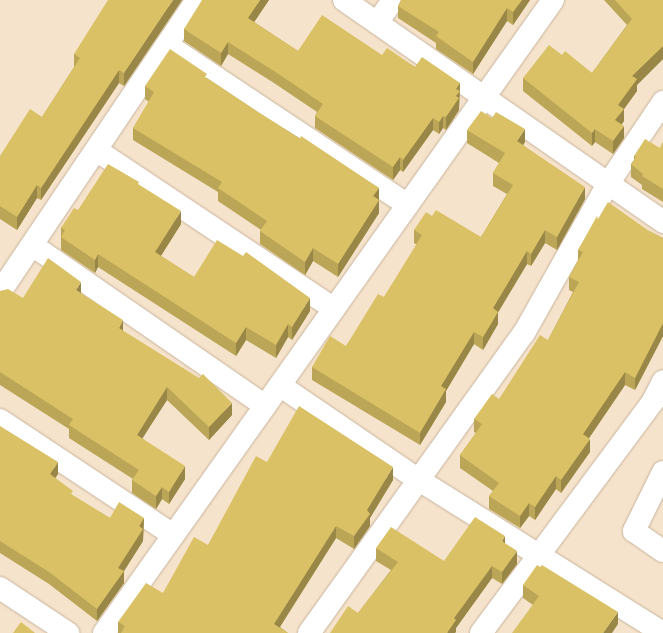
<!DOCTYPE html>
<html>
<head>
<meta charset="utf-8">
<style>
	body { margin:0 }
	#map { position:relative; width:663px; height:633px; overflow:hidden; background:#f6e3cb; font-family:Poppins,sans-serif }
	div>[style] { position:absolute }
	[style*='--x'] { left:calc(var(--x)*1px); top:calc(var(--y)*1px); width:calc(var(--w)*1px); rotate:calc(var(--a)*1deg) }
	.roads { filter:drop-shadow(0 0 1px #c8b49e) drop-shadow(0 0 1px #c8b49e) }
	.minor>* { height:22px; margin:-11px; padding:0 11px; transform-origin:11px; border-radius:11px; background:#fff }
	.wall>* { inset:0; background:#bba657 }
	.shaded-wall>* { inset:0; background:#998747 }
	.building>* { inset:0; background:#dac165 }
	span { translate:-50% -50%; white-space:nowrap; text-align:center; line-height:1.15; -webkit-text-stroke:3px #fdf1e3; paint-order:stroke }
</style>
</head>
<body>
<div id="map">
	<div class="roads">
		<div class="minor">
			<i style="--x:344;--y:0;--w:389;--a:34.8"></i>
			<i style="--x:377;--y:23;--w:28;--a:-55"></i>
			<i style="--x:167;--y:45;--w:289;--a:33.6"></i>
			<i style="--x:96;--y:150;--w:286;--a:33.7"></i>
			<i style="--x:32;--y:245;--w:283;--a:34.6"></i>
			<i style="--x:0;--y:292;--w:352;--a:-56"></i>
			<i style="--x:281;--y:386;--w:167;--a:34.3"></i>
			<i style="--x:419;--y:480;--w:288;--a:32.1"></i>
			<i style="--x:0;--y:420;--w:208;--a:33.6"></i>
			<i style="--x:663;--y:472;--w:66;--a:116.2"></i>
			<i style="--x:634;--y:531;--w:35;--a:35"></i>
			<i style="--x:0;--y:588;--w:82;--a:33.5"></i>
			<i style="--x:104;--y:633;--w:776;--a:-54.65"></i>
			<i style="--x:309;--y:633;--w:369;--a:-54.4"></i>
			<i style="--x:524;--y:333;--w:171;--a:-60.6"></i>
			<i style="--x:608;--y:184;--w:99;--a:-56.1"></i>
			<i style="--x:481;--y:633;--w:289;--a:-53.4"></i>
			<i style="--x:653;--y:401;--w:22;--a:-63"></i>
		</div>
	</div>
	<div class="wall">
		<i style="clip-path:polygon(182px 0,124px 86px,119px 83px,41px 200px,37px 198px,17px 230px,0 219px,0 156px,42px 117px,74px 67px,74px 54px)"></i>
		<i style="clip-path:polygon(269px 0,254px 22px,298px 51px,382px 55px,460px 83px,459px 110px,446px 130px,443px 128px,439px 134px,433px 130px,403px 172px,400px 170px,393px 180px,315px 128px,315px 116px,317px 112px,274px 83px,228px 54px,221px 66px,184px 41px,184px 29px)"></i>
		<i style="clip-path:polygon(401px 0,530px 0,513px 25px,507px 21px,473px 74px,436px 49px,436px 43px,398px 18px,398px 6px)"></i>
		<i style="clip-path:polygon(604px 0,663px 0,663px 59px,637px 85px,637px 91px,624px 109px,624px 121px,622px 124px,624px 138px,613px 154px,595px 142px,592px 146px,523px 91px,523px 78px,562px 55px,592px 73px,627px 25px)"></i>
		<i style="clip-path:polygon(207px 78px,261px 114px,379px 188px,379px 213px,338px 277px,313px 261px,305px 275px,260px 244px,260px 231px,261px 230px,218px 201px,218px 192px,133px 140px,133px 128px,149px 102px,145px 99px,145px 86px)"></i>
		<i style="clip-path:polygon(467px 130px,525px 142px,523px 145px,585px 199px,557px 250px,545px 243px,531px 266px,527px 264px,498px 312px,498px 324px,483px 350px,474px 344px,446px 391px,446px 402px,420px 445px,312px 380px,312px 367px,346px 346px,384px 297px,417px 245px,414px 243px,414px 230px,432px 216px,481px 237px,507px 194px,493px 186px,493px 173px,499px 163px,467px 143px)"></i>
		<i style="clip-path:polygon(663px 142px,663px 202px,642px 189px,642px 185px,631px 177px,631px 164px,634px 160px,634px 156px,660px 148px)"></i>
		<i style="clip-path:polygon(139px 185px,181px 224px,161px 256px,194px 277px,310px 311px,292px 340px,288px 337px,276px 358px,246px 340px,236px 356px,98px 267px,95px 273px,61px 250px,61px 228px,78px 210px)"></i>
		<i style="clip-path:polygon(598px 219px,649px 231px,663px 238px,663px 336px,635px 390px,625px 385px,589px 438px,590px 452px,561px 493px,556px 489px,535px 520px,529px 516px,520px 528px,489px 509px,489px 496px,493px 491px,460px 468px,460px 455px,476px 433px,474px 432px,474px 419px,499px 399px,548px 340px,573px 292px,569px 290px,569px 277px,578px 261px,578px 250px)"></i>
		<i style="clip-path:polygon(0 291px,23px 298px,81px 293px,123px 331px,232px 415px,209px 440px,167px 400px,142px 438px,185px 479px,169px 504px,162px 499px,156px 509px,132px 493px,132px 480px,133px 479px,69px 438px,69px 429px,0 385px)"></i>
		<i style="clip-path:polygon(0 426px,58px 474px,55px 478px,73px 496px,110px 518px,144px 518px,143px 541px,124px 571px,124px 583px,97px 621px,49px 584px,0 553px)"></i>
		<i style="clip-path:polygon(267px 462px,393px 480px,370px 518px,370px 526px,354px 549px,336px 538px,280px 627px,288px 633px,118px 633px,118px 622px,163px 593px,208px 545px)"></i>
		<i style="clip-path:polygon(505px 543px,517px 564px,502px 584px,492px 578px,456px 628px,456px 632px,358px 613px,391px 570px,376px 561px,376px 548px,444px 561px)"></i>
		<i style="clip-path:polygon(523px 585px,618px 624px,533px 605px,523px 598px)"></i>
	</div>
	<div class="shaded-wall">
		<i style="clip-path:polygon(173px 0,182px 0,124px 86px,124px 73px)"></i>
		<i style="clip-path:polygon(260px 0,269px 0,248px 31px,248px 18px)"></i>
		<i style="clip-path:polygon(522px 0,530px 0,513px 25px,513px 12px)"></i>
		<i style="clip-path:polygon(507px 8px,507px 21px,473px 74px,473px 62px)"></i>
		<i style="clip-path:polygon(228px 42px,228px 54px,221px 66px,221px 53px)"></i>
		<i style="clip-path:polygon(663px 46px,663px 59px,637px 85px,637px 91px,624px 109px,624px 121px,615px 133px,615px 120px,618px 105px,632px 76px)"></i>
		<i style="clip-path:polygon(119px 70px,119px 83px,41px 200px,41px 188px)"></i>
		<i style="clip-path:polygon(460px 83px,459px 110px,446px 130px,446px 117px,456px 89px)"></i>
		<i style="clip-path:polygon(443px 116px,443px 128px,439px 134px,439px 122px)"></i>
		<i style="clip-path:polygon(433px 118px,433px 130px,403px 172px,403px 160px)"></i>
		<i style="clip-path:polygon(624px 126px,624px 138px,613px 154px,613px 141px)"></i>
		<i style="clip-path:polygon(525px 129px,525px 142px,517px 154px,517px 141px)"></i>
		<i style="clip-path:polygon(595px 129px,595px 142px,592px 146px,592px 133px)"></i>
		<i style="clip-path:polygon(400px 157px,400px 170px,393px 180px,393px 167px)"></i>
		<i style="clip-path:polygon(37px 185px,37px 198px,17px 230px,17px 217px)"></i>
		<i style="clip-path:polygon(585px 187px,585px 199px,557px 250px,557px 237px)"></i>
		<i style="clip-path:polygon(379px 188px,379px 200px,373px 196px)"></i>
		<i style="clip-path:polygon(379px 200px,379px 213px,338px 277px,338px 264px)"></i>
		<i style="clip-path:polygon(181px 211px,181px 224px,155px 265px,155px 252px)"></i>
		<i style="clip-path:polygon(545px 230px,545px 243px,531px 266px,531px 254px)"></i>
		<i style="clip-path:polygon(313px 248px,313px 261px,305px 275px,305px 262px)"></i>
		<i style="clip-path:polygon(527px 251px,527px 264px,493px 321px,493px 308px)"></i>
		<i style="clip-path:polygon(98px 254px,98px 267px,95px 273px,95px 260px)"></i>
		<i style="clip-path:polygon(81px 282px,81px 294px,76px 290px)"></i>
		<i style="clip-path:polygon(310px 298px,310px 311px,292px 340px,292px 327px)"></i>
		<i style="clip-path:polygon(498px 312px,498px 324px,483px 350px,483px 337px)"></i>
		<i style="clip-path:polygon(123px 320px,123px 333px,119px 328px)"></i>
		<i style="clip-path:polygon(663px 323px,663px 336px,635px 390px,635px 378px)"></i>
		<i style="clip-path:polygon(288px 324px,288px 337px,276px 358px,276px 345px)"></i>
		<i style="clip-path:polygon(246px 327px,246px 340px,236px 356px,236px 343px)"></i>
		<i style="clip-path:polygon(474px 332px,474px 344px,446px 391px,446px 402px,420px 445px,420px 433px,441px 386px)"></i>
		<i style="clip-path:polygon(625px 372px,625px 385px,583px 447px,583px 434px)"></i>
		<i style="clip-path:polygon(167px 387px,167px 400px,137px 447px,137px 435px)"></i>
		<i style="clip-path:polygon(232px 403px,232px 415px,209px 440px,209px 427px)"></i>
		<i style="clip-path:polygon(590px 439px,590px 452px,561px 493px,561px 480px)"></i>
		<i style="clip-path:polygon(58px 462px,58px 474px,50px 486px,50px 474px)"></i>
		<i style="clip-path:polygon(185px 466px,185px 479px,169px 504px,169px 492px)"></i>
		<i style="clip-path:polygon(393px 467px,393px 480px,370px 518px,370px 526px,354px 549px,354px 536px,367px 510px)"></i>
		<i style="clip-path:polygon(556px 476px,556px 489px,535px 520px,535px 507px)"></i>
		<i style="clip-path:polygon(162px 487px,162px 499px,156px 509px,156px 496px)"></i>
		<i style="clip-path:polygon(529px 503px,529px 516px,520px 528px,520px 516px)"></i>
		<i style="clip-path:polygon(144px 518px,143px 541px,124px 571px,124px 583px,97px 621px,97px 609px)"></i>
		<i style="clip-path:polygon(336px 526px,336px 538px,276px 633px,274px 624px)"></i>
		<i style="clip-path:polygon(505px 536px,505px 549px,502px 541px)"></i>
		<i style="clip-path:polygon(517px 551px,517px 564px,502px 584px,502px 572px)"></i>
		<i style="clip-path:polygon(492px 566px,492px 578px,456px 628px,456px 632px,455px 633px,447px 633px,454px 618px)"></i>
		<i style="clip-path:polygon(618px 612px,618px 624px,612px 633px,603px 633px)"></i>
	</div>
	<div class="building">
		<i style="clip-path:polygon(108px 0,173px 0,124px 73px,119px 70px,41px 188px,37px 185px,17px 217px,0 206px,0 156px,30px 109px,42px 117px,80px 58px,74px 54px)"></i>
		<i style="clip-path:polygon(202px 0,260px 0,248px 18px,298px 51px,322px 15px,382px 55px,387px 48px,415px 67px,422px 57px,460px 83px,456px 89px,460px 91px,456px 96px,459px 98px,446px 117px,443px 116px,439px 122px,433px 118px,403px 160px,400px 157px,393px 167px,315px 116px,323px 104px,274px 71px,228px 42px,221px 53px,184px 29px)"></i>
		<i style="clip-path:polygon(401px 0,522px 0,513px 12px,507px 8px,473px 62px,436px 36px,439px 32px,398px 6px)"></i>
		<i style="clip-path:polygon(615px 0,663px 0,663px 46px,632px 76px,637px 79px,618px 105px,624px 109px,615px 120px,624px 126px,613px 141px,595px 129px,592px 133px,523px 78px,549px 45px,562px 55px,565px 51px,592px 73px,632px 19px)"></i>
		<i style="clip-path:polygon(170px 49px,207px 74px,205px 77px,261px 114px,300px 139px,301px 136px,379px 188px,373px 196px,379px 200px,338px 264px,313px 248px,305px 262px,260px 231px,267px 221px,218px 188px,222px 182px,133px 128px,154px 92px,145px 86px)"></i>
		<i style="clip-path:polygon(481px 111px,492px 118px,496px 112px,525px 129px,517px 141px,585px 187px,557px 237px,545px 230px,531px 254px,527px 251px,493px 308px,498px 312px,483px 337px,474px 332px,441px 386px,446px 389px,420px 433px,312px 367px,330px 336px,346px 346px,378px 294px,384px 297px,422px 235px,414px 230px,426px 212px,432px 216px,436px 210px,481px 237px,513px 185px,493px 173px,505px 153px,467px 130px)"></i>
		<i style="clip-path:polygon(645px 139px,660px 148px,663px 142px,663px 189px,642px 176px,643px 174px,631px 164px,636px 157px,634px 156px)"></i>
		<i style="clip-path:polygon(108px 164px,139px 182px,138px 184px,181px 211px,155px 252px,194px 277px,217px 240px,243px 256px,246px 252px,310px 298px,292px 327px,288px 324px,276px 345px,246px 327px,236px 343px,98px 254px,95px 260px,61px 237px,65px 230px,61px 228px,74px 208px,78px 210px)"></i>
		<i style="clip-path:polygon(608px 202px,649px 231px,663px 238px,663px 323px,635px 378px,625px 372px,583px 434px,590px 439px,561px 480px,556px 476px,535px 507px,529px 503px,520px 516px,489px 496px,499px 483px,460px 455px,482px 424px,474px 419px,492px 394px,499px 399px,540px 335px,548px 340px,579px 282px,569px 277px,583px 252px,578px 250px,597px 216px,598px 219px)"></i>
		<i style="clip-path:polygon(48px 258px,81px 282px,76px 290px,123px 320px,119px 328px,199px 378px,203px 374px,232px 403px,209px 427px,167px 387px,137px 435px,185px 466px,169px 492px,162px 487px,156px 496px,132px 480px,139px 470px,69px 425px,73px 419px,0 372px,0 291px,8px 289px,23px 298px)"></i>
		<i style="clip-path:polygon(299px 406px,393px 467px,367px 510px,370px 514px,354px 536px,336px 526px,274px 624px,288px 633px,121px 633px,125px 626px,118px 622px,146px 583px,163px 593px,194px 537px,208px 545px,256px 456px,267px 462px)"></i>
		<i style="clip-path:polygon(0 426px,58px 462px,50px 474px,73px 491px,71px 494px,110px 518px,119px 502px,144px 518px,139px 526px,143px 529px,118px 568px,124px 571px,97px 609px,49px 572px,0 541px)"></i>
		<i style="clip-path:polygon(475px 517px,505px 536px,502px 541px,517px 551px,502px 572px,492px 566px,454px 618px,456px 620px,447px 633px,330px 633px,348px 606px,358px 613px,398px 562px,376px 548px,391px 527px,444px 561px)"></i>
		<i style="clip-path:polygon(537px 565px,540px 567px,542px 565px,618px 612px,603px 633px,512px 633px,539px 596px,523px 585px)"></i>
		<i style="clip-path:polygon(21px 622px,35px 633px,13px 633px)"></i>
	</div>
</div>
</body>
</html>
